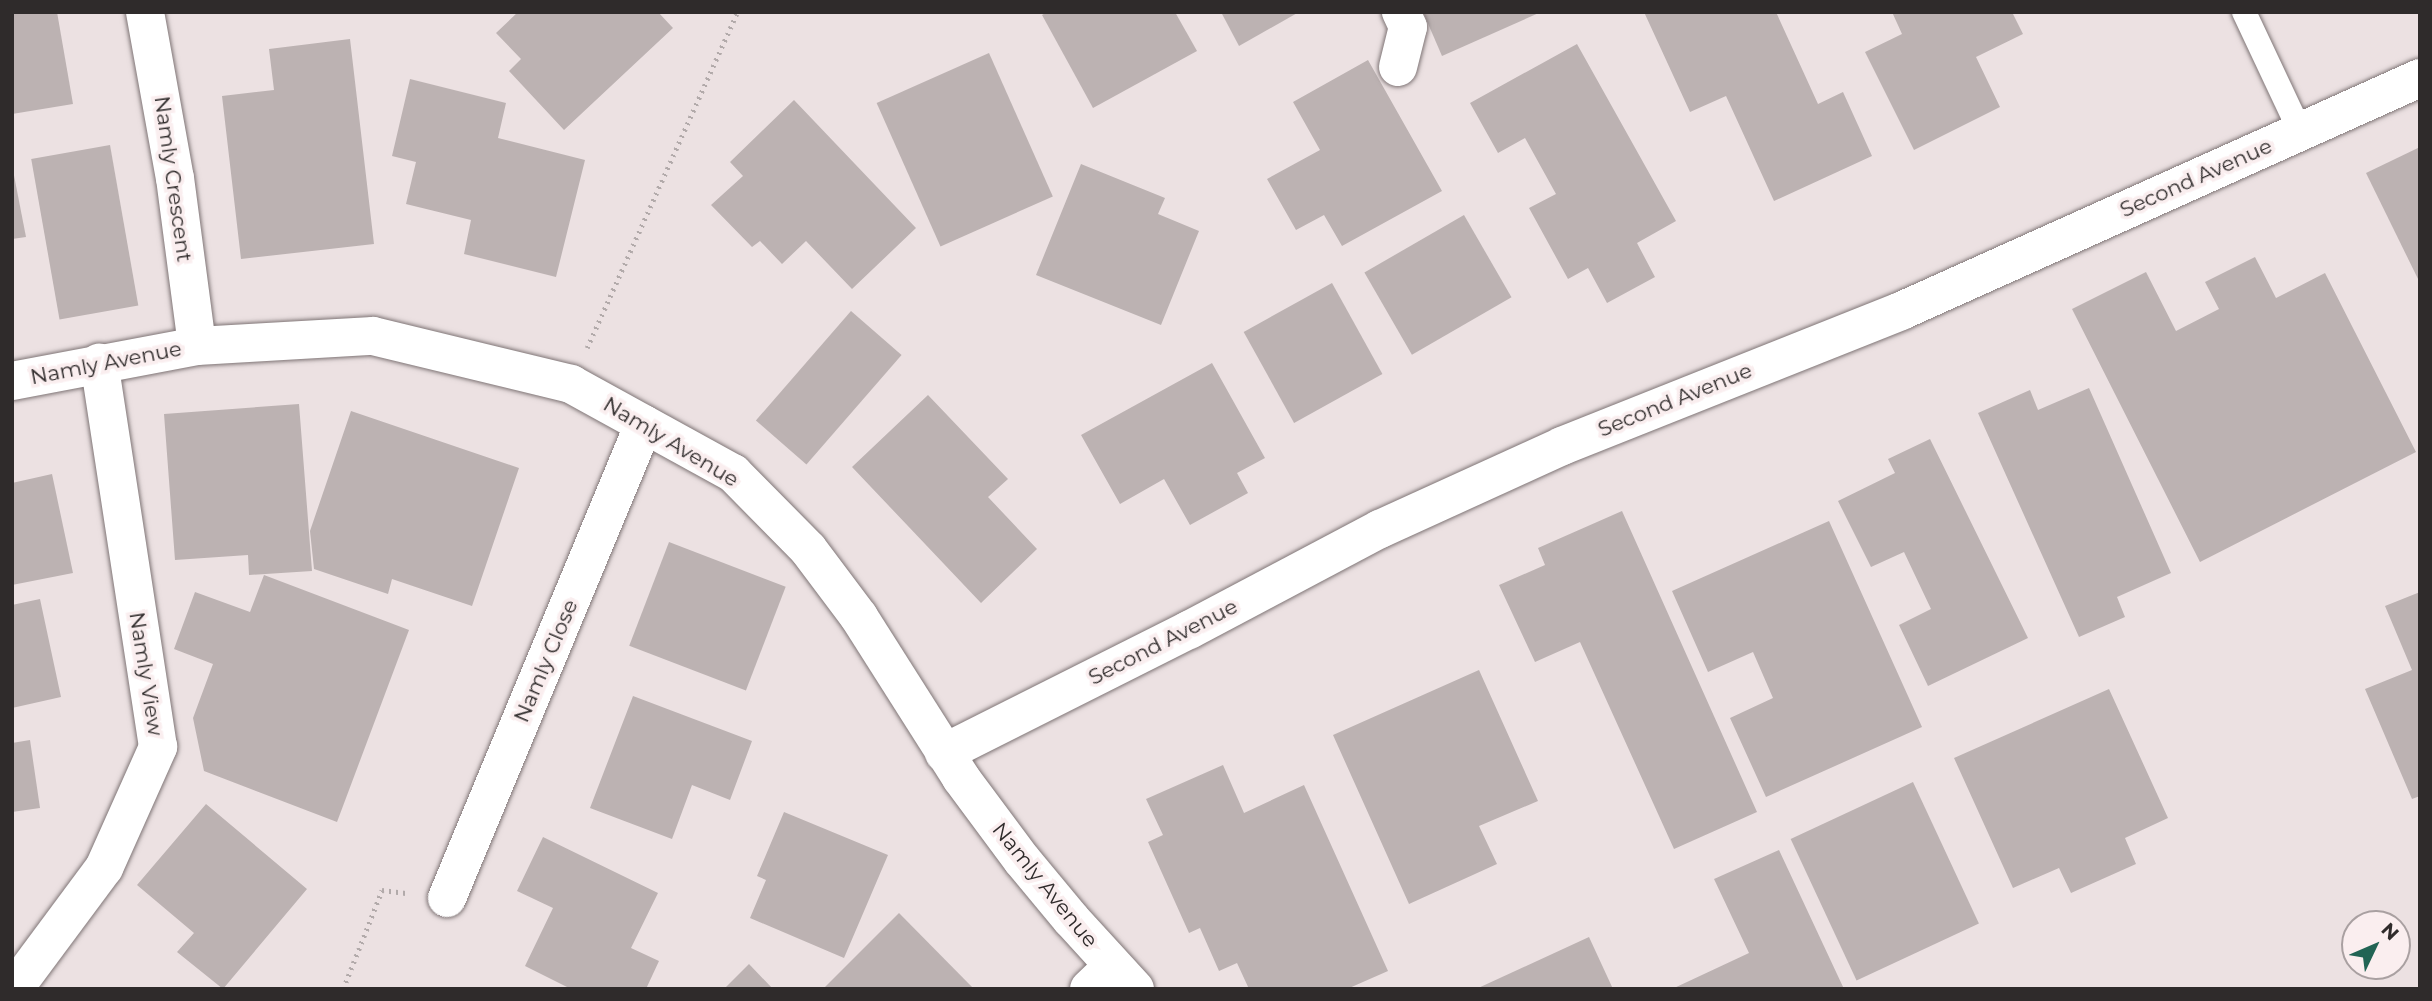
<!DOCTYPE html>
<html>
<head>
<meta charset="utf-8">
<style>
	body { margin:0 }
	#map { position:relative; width:2432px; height:1001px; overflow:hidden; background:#ece1e2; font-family:Montserrat,sans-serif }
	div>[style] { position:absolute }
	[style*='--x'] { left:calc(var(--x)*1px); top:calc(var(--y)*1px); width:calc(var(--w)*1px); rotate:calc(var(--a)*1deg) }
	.building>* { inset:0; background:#bcb2b2; transform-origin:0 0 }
	.path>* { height:4.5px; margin-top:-2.25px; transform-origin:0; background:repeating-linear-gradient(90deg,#b2aaaa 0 2px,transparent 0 7px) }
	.roads { filter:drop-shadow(0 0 2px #7f7576) drop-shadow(0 0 2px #7f7576) }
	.service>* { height:24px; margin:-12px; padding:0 12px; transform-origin:12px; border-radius:12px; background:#fff }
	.minor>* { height:38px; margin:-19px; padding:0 19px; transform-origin:19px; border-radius:19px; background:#fff }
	span { translate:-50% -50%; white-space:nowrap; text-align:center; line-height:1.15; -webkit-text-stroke:7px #faeeef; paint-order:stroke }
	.street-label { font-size:21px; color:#2f2b2b }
	.frame { position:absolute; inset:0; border:14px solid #2f2b2b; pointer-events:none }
	.north { position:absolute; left:2341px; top:910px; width:70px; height:70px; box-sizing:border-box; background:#faeeef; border:2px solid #a9a0a1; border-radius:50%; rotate:46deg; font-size:19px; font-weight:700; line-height:28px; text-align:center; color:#2f2b2b }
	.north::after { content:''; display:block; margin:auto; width:24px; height:32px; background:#216454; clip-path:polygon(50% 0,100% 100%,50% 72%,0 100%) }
</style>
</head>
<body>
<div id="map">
	<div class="building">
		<i style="clip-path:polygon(12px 12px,57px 12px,73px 104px,12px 114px)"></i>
		<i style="clip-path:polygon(518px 12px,658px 12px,673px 28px,564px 130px,509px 71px,521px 59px,496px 33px)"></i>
		<i style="clip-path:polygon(1047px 12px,1175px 12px,1197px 51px,1093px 108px,1042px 15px)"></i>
		<i style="clip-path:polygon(1221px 12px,1299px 12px,1239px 46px)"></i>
		<i style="clip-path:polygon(1423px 12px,1541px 12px,1442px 56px)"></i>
		<i style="clip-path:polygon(1644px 12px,1776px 12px,1818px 104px,1843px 92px,1872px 156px,1774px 201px,1726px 96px,1690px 112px)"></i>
		<i style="clip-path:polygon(1892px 12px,2012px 12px,2023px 34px,1976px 57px,2000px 107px,1914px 150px,1865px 52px,1902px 34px)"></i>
		<i style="clip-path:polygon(350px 39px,374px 244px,241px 259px,222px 96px,274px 90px,269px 49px)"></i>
		<i style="clip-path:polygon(1577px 44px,1676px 221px,1637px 243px,1655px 277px,1607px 303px,1588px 268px,1568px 279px,1529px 208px,1556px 194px,1525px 138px,1498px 153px,1470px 103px)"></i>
		<i style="left:989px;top:53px;width:157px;height:123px;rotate:66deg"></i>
		<i style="clip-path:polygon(1368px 60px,1442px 191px,1342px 246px,1324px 215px,1296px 230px,1267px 179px,1320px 150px,1293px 102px)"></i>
		<i style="clip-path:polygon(410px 79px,506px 103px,498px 138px,585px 160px,556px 277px,464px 254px,471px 220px,406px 204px,416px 162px,392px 156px)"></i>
		<i style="clip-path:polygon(794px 100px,916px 228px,852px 289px,806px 241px,782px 264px,760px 241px,752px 247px,711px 205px,743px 176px,730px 162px)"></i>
		<i style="left:110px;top:145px;width:163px;height:80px;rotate:80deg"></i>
		<i style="clip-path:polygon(2420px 147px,2420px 283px,2366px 173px)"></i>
		<i style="clip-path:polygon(1081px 164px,1165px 198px,1158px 214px,1199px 231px,1161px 325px,1036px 275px)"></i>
		<i style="clip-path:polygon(12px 165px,26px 237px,12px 239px)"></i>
		<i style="left:1464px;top:215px;width:95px;height:115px;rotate:60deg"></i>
		<i style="clip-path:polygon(2255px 257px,2276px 298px,2325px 273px,2416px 452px,2200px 562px,2072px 309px,2146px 272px,2176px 331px,2219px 309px,2205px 282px)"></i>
		<i style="left:1332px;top:283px;width:104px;height:101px;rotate:61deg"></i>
		<i style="left:851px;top:311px;width:67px;height:145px;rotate:41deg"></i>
		<i style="clip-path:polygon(1212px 363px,1265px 458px,1237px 473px,1248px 493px,1190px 525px,1164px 479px,1120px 504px,1081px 435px)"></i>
		<i style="clip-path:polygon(2089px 388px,2171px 573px,2117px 597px,2125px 617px,2079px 637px,1978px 413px,2030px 390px,2038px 410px)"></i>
		<i style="clip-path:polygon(928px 395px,1008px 479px,988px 497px,1037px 549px,981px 603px,852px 467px)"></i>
		<i style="clip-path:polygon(299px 404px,312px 571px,249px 575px,248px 555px,175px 560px,164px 414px)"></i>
		<i style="clip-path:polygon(351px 411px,519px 468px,472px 606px,392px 579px,388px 594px,314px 569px,310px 531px)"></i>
		<i style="clip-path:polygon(1930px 439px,2028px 638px,1928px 686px,1899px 625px,1931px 609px,1904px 552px,1871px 567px,1838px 501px,1895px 473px,1888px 459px)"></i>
		<i style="clip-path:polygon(52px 474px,73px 573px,12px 585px,12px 483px)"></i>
		<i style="clip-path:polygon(1622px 511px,1757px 812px,1674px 849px,1580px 642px,1535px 662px,1499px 585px,1545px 565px,1538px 548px)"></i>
		<i style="clip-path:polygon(1829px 521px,1922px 727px,1766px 797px,1730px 718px,1773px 698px,1753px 652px,1708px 672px,1672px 591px)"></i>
		<i style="left:669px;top:542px;width:125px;height:111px;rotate:21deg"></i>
		<i style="clip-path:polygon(264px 575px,409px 630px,337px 822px,204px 771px,193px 718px,213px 664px,174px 649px,195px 592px,250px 612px)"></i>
		<i style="clip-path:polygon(2420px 592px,2420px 796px,2412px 799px,2365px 689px,2412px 670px,2385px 606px)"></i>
		<i style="clip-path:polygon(40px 599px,61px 697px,12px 708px,12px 605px)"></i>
		<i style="clip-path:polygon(1479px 670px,1538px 801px,1479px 826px,1497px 864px,1409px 904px,1333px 735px)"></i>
		<i style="clip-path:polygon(2109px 689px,2168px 818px,2125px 838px,2136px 864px,2071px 893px,2059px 868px,2013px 888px,1954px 758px)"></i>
		<i style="clip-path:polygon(633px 696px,752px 741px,730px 800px,692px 785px,672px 839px,590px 808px)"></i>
		<i style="clip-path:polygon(30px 740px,40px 808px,12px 812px,12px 743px)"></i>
		<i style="clip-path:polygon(1223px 765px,1244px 813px,1304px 785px,1388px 971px,1347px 989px,1249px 989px,1237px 963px,1219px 971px,1200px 928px,1189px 933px,1148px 842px,1163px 835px,1146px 799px)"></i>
		<i style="left:1913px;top:782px;width:156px;height:135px;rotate:65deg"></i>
		<i style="clip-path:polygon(206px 804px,307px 889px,223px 989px,177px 952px,194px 933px,137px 885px)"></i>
		<i style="clip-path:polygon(784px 812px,888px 855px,844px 958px,750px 918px,766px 880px,757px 876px)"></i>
		<i style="clip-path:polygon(543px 837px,658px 893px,631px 948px,659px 961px,646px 989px,571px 989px,525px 966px,553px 908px,517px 891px)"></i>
		<i style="clip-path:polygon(1779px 850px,1844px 989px,1672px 989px,1749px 953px,1714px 879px)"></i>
		<i style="clip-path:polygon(899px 913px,974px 989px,823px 989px)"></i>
		<i style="clip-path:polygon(1589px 937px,1613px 989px,1476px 989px)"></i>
		<i style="clip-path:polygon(749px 964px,773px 989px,724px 989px)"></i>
	</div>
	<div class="path">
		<i style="--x:587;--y:348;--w:368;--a:-65.9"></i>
		<i style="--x:343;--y:989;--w:106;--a:-68.5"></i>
		<i style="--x:382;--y:890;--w:26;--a:7"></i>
	</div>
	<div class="roads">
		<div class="service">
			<i style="--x:2244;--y:12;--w:132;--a:64.8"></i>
		</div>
		<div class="minor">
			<i style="--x:145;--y:12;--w:169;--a:79.8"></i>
			<i style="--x:175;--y:178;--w:169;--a:82.5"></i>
			<i style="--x:1398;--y:67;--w:41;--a:-76"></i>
			<i style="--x:1408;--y:27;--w:17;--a:-115"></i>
			<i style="--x:12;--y:381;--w:188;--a:-10.7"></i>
			<i style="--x:197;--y:346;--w:176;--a:-3.3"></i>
			<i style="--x:373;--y:336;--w:204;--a:13.6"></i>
			<i style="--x:571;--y:384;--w:185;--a:28.8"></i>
			<i style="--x:733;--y:473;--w:107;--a:45.4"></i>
			<i style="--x:808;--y:549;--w:85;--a:53.1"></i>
			<i style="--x:859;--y:617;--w:191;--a:57.6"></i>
			<i style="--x:961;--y:778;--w:102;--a:53.4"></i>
			<i style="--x:1022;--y:860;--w:77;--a:50.3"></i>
			<i style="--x:1071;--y:919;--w:95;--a:47.6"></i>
			<i style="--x:944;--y:753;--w:274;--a:-26.7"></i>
			<i style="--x:1189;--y:630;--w:216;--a:-27.9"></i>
			<i style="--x:1380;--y:529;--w:200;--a:-24.5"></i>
			<i style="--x:1562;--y:446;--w:365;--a:-21.7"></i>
			<i style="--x:1901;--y:311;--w:569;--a:-24.18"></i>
			<i style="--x:447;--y:898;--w:513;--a:-67.43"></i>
			<i style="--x:14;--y:989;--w:151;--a:-53.4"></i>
			<i style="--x:104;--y:868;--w:133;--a:-65.9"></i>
			<i style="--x:158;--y:747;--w:389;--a:-98.7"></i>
			<i style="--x:1089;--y:989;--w:33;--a:-44"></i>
		</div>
	</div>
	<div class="street-label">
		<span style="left:2196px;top:178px;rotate:-24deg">Second Avenue</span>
		<span style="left:173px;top:179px;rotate:82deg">Namly Crescent</span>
		<span style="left:106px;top:363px;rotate:-11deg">Namly Avenue</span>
		<span style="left:1675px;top:400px;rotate:-22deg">Second Avenue</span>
		<span style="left:671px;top:442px;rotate:31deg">Namly Avenue</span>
		<span style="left:1163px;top:642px;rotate:-27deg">Second Avenue</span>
		<span style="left:546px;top:661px;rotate:-67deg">Namly Close</span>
		<span style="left:146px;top:674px;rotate:81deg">Namly View</span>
		<span style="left:1045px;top:885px;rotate:51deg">Namly Avenue</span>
	</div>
	<div class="frame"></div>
	<div class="north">N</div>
</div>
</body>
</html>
